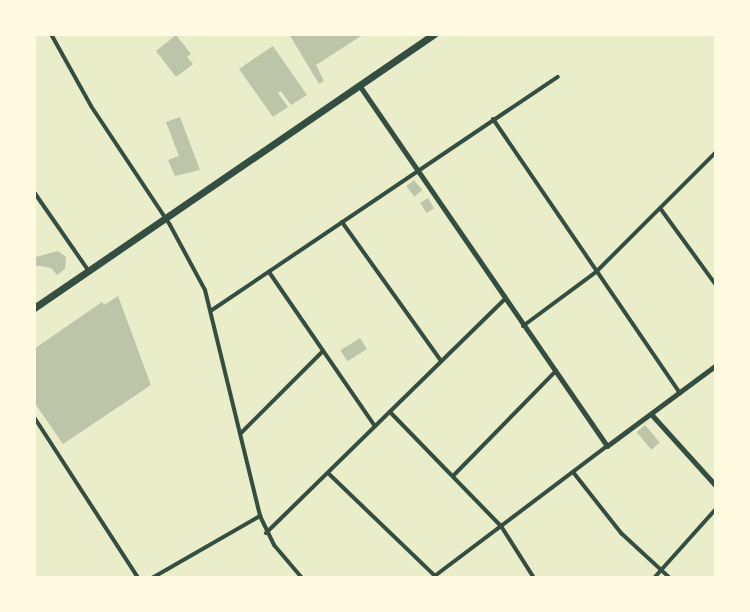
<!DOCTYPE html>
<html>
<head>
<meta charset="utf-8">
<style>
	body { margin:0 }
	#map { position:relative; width:750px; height:612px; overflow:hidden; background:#e9edc9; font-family:"IBM Plex Serif",serif }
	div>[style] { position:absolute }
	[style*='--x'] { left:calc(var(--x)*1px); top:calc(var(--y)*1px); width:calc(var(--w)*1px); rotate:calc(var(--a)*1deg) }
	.building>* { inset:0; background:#bcc5a7; transform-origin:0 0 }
	.minor>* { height:4px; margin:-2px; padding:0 2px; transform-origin:2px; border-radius:2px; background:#344e41 }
	.tertiary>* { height:5px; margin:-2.5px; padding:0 2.5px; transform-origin:2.5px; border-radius:2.5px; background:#344e41 }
	.primary>* { height:7px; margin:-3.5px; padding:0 3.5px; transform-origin:3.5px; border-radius:3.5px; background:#344e41 }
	span { translate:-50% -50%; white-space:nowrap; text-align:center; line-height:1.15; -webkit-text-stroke:6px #fefae0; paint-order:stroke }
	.frame { position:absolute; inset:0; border:36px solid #fefae0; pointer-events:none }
</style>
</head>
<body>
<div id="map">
	<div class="building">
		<i style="clip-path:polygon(289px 34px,364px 34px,316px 65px,324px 81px,319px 84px)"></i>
		<i style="clip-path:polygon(176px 35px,191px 54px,187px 57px,193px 64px,176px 77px,156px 51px)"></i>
		<i style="clip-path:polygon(273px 46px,307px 95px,291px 105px,281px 91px,278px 93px,288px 107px,273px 117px,239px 69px)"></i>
		<i style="clip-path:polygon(180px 117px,200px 170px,175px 176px,168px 160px,179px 156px,166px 122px)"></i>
		<i style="left:414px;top:180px;width:13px;height:10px;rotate:51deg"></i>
		<i style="left:428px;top:198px;width:12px;height:9px;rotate:59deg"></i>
		<i style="clip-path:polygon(58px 251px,66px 257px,65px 269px,57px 275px,51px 268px,35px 265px,36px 257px)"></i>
		<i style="clip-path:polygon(118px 296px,151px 385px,63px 444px,34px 402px,34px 349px,102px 302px,104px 305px)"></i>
		<i style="left:360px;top:338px;width:13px;height:23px;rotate:58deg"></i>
		<i style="left:645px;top:425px;width:23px;height:11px;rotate:50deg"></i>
	</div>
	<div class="minor">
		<i style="--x:51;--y:34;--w:82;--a:60.9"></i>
		<i style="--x:91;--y:106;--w:143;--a:56.4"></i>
		<i style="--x:170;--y:225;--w:74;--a:61.7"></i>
		<i style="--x:205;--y:290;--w:233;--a:76.3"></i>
		<i style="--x:260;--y:516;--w:32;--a:64"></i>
		<i style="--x:274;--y:545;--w:43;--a:49.7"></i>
		<i style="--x:493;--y:119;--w:332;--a:55.7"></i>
		<i style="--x:34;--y:192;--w:95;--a:55.3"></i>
		<i style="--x:660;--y:208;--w:95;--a:54"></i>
		<i style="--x:342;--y:222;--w:171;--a:54.5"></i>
		<i style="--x:269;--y:272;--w:187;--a:55.5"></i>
		<i style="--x:212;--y:310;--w:417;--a:-34"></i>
		<i style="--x:523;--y:326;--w:91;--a:-36.5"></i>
		<i style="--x:596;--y:272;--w:170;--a:-45"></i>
		<i style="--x:390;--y:412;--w:159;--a:45.8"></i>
		<i style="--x:501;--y:526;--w:62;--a:57.6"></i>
		<i style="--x:34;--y:417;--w:192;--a:57.1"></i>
		<i style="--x:241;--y:433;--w:116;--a:-45"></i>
		<i style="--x:573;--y:472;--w:78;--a:51.8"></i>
		<i style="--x:621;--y:533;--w:67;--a:42.6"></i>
		<i style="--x:328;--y:473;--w:147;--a:43.9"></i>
		<i style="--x:454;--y:475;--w:146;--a:-45.6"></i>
		<i style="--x:266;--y:533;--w:333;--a:-44.4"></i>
		<i style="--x:152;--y:578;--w:125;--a:-29.9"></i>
		<i style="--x:432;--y:578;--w:219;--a:-37"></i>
		<i style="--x:654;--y:578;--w:93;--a:-48.1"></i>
	</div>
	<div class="tertiary">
		<i style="--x:359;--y:85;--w:438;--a:55.5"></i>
		<i style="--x:607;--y:446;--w:136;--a:-36.6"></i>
		<i style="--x:651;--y:414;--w:97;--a:47.9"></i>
	</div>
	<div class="primary">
		<i style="--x:34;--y:308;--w:485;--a:-34.4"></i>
	</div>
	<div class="frame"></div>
</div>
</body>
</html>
